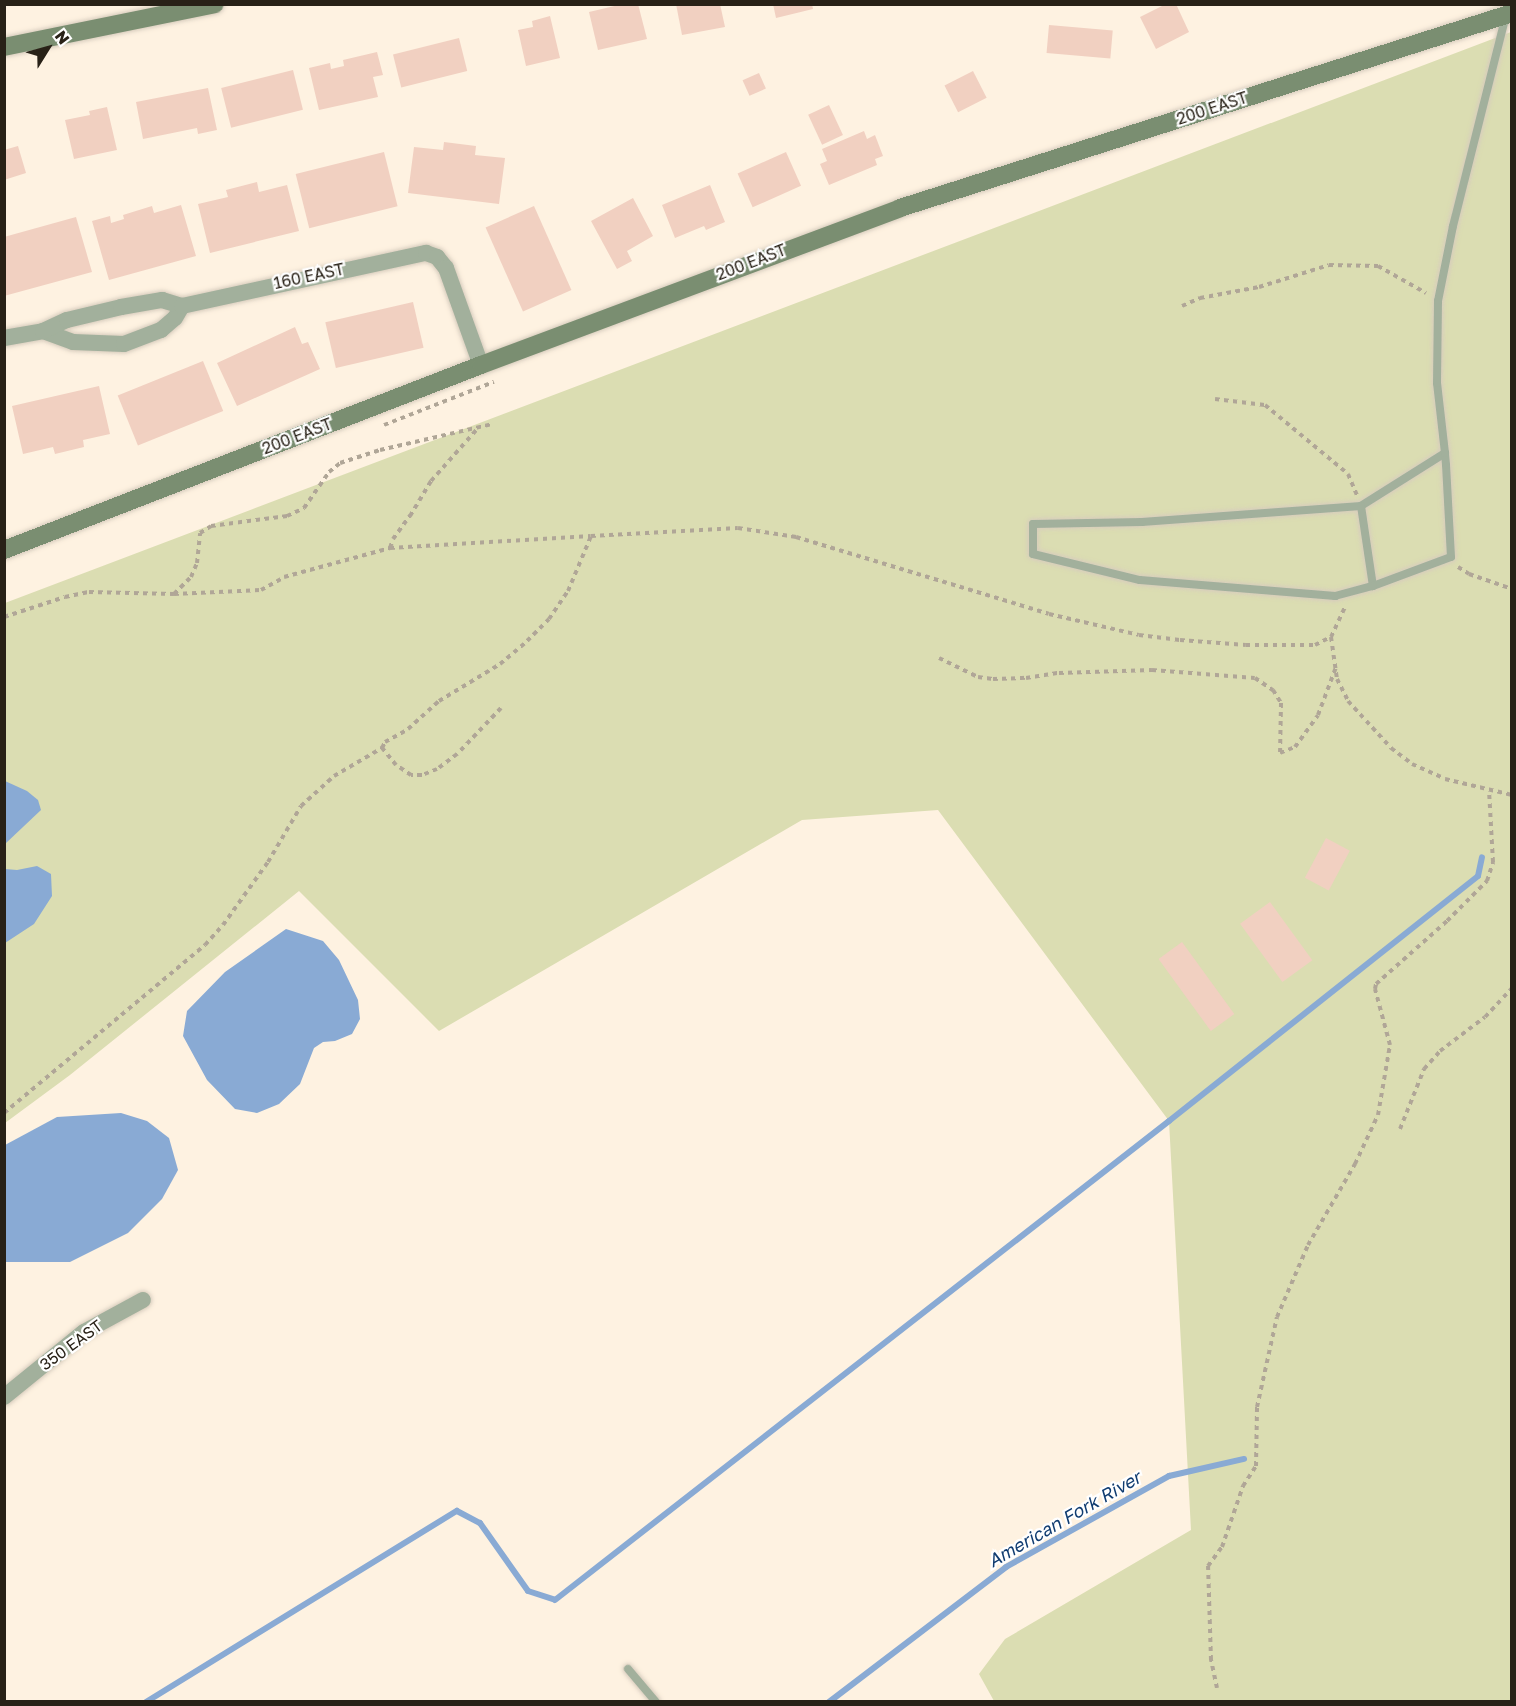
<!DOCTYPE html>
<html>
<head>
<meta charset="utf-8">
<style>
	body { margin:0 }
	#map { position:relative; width:1516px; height:1706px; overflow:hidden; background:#fef2e1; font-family:"Golos Text",sans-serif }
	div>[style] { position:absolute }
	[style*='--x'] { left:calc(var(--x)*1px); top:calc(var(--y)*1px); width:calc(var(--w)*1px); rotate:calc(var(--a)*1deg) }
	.green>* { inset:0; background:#dbddb2 }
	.water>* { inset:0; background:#89aad4 }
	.stream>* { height:6px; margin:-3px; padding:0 3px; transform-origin:3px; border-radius:3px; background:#89aad4 }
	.building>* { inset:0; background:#f1d0c1; transform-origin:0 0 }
	.path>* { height:4px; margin-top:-2px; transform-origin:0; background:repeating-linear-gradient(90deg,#b0a697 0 4.5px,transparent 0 9px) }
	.roads { filter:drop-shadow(0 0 2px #d7ccbd) drop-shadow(0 0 2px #d7ccbd) }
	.lane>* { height:8px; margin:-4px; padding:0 4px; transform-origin:4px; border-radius:4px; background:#a2b09c }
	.street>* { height:16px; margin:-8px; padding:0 8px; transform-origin:8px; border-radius:8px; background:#a2b09c }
	.secondary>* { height:18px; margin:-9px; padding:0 9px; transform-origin:9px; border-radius:9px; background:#7a8e71 }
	span { translate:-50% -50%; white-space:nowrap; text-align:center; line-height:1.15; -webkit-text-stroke:4.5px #fff; paint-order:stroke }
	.street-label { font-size:16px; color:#282117 }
	.water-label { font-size:18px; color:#103c70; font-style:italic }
	.frame { position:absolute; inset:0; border:6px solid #282117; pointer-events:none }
	.north { position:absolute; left:18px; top:18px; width:60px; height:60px; -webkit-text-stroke:4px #fff; paint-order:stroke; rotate:53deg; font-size:16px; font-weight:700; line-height:24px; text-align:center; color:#282117 }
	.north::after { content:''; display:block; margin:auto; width:21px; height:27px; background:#282117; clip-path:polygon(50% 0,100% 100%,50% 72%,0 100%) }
</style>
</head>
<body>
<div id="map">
	<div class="green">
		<i style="clip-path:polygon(1511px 32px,1511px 1701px,994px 1701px,979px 1674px,1005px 1639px,1191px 1530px,1169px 1121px,938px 810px,802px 820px,439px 1031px,299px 891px,70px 1075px,5px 1123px,5px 603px)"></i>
	</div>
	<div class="water">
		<i style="clip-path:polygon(5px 781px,27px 791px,38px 800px,41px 810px,5px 844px)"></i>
		<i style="clip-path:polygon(37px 866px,51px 874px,52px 896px,34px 924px,5px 943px,5px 869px,17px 870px)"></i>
		<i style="clip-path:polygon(286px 929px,323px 941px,339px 960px,358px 1000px,360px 1019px,352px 1034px,335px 1041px,323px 1042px,314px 1048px,300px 1084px,279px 1104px,257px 1113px,235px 1109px,207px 1080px,183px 1036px,187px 1011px,225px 972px)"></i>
		<i style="clip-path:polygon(121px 1113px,147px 1121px,169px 1138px,178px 1170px,162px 1199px,128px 1233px,70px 1262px,5px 1262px,5px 1145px,57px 1117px)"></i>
	</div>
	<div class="stream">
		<i style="--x:146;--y:1702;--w:365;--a:-31.6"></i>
		<i style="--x:457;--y:1511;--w:26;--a:28"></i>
		<i style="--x:480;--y:1523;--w:83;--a:54.8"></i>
		<i style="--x:528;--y:1591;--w:28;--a:18"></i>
		<i style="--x:555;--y:1600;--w:779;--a:-37.96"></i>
		<i style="--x:1169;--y:1121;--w:394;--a:-38.4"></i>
		<i style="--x:1478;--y:876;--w:19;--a:-78"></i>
		<i style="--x:829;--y:1702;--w:223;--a:-37.3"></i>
		<i style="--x:1006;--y:1567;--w:187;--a:-29.2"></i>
		<i style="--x:1169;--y:1476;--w:77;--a:-12.8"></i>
	</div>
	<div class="building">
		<i style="clip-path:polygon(623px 4px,638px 4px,647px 39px,598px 50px,589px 12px)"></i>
		<i style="clip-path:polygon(676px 4px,720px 4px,725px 27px,682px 35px)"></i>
		<i style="clip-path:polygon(773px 4px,812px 4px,813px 9px,776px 18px)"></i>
		<i style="clip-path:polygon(1166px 4px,1176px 4px,1189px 32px,1156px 49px,1140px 17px)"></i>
		<i style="clip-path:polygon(550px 16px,560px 58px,526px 66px,518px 30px,533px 27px,532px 21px)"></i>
		<i style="left:1049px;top:25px;width:64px;height:28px;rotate:5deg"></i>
		<i style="left:459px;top:38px;width:34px;height:68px;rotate:76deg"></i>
		<i style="clip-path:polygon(377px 52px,383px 75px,373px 77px,378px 97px,319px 110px,309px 68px,330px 63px,331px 69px,344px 66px,343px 60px)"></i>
		<i style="left:293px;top:70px;width:41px;height:74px;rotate:76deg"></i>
		<i style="left:973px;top:71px;width:30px;height:32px;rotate:63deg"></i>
		<i style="left:759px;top:73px;width:17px;height:18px;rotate:66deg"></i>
		<i style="clip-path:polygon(208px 88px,217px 130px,198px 134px,197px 128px,143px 139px,136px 102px)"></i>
		<i style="left:829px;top:105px;width:33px;height:23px;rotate:65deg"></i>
		<i style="clip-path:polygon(107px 107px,117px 150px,74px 159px,65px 120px,90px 115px,89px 111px)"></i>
		<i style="clip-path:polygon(864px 131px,867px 139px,875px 135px,883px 156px,875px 159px,877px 165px,829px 185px,820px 164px,827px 161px,822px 149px)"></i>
		<i style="clip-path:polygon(444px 142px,476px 146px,475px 155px,505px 158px,499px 204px,408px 193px,414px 147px,443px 150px)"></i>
		<i style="clip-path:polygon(18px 146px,26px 173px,4px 180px,4px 150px)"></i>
		<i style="left:384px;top:152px;width:56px;height:91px;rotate:76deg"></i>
		<i style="left:786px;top:152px;width:37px;height:53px;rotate:66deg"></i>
		<i style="clip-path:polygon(257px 182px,259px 192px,287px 185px,299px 231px,210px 253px,198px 204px,228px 197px,226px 190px)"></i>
		<i style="clip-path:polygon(710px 185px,725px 222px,706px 230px,704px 226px,675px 238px,662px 205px)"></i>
		<i style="clip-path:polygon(633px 198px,653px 236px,627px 251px,632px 261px,617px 269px,591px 221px)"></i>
		<i style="clip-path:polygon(181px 205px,196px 256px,109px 280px,92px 221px,110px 216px,111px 223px,124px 219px,123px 215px,152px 206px,154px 213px)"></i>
		<i style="left:534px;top:206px;width:92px;height:53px;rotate:66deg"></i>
		<i style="clip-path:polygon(76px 217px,92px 272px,4px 296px,4px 237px)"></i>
		<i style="left:413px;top:302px;width:47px;height:90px;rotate:77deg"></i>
		<i style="clip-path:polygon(295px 327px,302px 344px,308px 342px,320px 369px,237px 406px,217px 363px)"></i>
		<i style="left:203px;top:361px;width:54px;height:92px;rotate:68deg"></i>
		<i style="clip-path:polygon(99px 386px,110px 434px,83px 440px,84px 447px,55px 454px,53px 447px,23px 454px,12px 406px)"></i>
		<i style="left:1326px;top:838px;width:27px;height:45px;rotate:28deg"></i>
		<i style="left:1270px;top:902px;width:72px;height:37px;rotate:54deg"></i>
		<i style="left:1182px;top:942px;width:89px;height:29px;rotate:54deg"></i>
	</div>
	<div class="path">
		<i style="--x:1182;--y:306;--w:20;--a:-24"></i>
		<i style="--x:1200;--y:298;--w:60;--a:-10.6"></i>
		<i style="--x:1259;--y:287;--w:73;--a:-17.4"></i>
		<i style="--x:1329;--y:265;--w:49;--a:1.2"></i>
		<i style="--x:1378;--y:266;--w:55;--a:29.4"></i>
		<i style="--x:1215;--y:399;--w:50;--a:6.8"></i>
		<i style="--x:1265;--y:405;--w:108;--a:39.7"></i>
		<i style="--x:1348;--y:474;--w:23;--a:67"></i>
		<i style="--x:384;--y:425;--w:118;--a:-21.4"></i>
		<i style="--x:390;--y:548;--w:9;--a:-72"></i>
		<i style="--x:393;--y:539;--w:29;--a:-54"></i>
		<i style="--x:410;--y:516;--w:41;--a:-59"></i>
		<i style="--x:431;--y:481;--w:71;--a:-48.4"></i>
		<i style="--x:1458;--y:567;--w:13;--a:32"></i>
		<i style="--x:1469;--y:574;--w:46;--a:19.2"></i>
		<i style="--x:174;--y:594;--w:24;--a:-45"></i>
		<i style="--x:191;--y:577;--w:15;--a:-67"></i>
		<i style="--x:197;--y:563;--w:30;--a:-84"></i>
		<i style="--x:200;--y:533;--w:13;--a:-32"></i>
		<i style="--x:211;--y:526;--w:77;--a:-7.5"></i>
		<i style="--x:287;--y:516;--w:19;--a:-25"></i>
		<i style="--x:304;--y:508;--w:44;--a:-55.2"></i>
		<i style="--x:329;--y:472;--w:14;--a:-39"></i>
		<i style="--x:340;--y:463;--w:42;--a:-18"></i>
		<i style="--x:380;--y:450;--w:116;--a:-13"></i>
		<i style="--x:4;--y:617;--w:64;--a:-18.2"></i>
		<i style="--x:65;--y:597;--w:25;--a:-12"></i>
		<i style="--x:89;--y:592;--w:85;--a:1.3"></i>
		<i style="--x:174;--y:594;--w:87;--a:-2.6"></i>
		<i style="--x:261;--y:590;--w:26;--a:-29"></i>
		<i style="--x:284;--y:577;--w:110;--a:-15.3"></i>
		<i style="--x:390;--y:548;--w:201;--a:-3.4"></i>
		<i style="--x:1331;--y:637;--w:42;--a:81.9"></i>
		<i style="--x:1337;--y:679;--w:25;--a:63"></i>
		<i style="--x:1348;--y:701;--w:64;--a:47.5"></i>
		<i style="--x:1391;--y:748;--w:26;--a:37"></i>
		<i style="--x:1412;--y:764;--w:36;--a:24"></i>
		<i style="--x:1445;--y:779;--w:69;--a:13.4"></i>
		<i style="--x:939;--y:658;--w:43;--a:26"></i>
		<i style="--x:978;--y:677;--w:15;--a:8"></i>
		<i style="--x:993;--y:679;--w:33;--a:-2"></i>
		<i style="--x:1026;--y:678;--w:33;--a:-9"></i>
		<i style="--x:1059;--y:673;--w:93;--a:-1.8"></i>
		<i style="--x:1152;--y:670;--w:103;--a:4.4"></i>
		<i style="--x:1255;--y:678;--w:22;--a:34"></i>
		<i style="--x:1273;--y:690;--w:15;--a:58"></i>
		<i style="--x:1281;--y:703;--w:50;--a:91.1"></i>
		<i style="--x:1280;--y:753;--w:16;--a:-22"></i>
		<i style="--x:1295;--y:747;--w:39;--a:-54"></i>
		<i style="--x:1318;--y:715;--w:51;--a:-69.4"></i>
		<i style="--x:501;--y:708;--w:64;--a:133.7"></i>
		<i style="--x:457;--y:754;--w:25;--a:143"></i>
		<i style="--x:437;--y:769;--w:16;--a:158"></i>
		<i style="--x:422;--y:775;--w:11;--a:180"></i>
		<i style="--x:411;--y:775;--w:18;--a:-146"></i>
		<i style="--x:396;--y:765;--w:22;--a:-129"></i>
		<i style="--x:382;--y:748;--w:7;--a:-63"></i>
		<i style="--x:385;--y:742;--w:26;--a:-29"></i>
		<i style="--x:408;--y:729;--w:42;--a:-42.1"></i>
		<i style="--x:439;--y:701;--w:71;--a:-31.2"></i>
		<i style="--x:500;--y:664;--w:35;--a:-40"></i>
		<i style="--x:527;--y:641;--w:31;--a:-45"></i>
		<i style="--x:549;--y:619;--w:34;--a:-56"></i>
		<i style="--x:568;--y:591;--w:60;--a:-67.3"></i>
		<i style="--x:591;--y:536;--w:147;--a:-3.1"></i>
		<i style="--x:738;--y:528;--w:59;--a:8.8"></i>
		<i style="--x:796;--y:537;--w:264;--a:16.9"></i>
		<i style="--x:1049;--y:614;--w:92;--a:13.1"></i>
		<i style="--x:1139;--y:635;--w:41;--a:7"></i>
		<i style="--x:1180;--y:640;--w:66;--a:4.3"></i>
		<i style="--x:1246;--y:645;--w:69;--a:0"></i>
		<i style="--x:1315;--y:645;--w:18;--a:-27"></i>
		<i style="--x:1331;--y:637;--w:33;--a:-65"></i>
		<i style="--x:4;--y:1113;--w:262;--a:-39.9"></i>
		<i style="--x:205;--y:945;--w:27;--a:-48"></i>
		<i style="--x:223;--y:925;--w:77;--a:-54.5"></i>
		<i style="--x:268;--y:862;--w:65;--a:-59.5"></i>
		<i style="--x:301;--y:806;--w:45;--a:-42.3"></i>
		<i style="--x:334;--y:776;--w:56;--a:-30.3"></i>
		<i style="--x:1400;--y:1129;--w:65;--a:-68.2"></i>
		<i style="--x:1424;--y:1069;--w:24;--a:-48"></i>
		<i style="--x:1440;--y:1051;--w:56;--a:-37.1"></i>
		<i style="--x:1485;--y:1017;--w:40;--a:-47"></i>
		<i style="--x:1217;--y:1688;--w:29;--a:-102"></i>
		<i style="--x:1211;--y:1660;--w:94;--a:-91.8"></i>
		<i style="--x:1208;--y:1566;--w:24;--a:-54"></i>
		<i style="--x:1222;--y:1547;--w:65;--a:-71"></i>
		<i style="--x:1243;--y:1486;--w:24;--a:-57"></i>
		<i style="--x:1256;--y:1466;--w:59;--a:-89"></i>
		<i style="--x:1257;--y:1407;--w:92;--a:-77.5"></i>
		<i style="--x:1277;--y:1317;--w:78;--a:-66.7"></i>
		<i style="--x:1308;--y:1245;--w:94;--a:-59.9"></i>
		<i style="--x:1355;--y:1164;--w:54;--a:-64.9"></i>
		<i style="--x:1378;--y:1115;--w:71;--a:-80.3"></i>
		<i style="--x:1390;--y:1045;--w:58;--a:-105"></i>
		<i style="--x:1375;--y:989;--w:5;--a:-79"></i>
		<i style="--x:1376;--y:984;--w:95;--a:-41.6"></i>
		<i style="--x:1447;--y:921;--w:57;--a:-45"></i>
		<i style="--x:1487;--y:881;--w:20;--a:-72"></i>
		<i style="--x:1493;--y:862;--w:72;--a:-93.2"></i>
	</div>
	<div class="roads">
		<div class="lane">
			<i style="--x:1445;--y:453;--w:99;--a:147.8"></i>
			<i style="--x:1361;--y:506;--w:81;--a:81.5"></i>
			<i style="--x:1373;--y:586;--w:83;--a:-20.4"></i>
			<i style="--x:1451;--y:557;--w:92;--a:-93.1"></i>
			<i style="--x:1446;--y:465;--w:12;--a:-95"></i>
			<i style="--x:1445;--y:453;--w:70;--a:-96.5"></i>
			<i style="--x:1437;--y:383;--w:82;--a:-89.3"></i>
			<i style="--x:1438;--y:301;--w:76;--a:-78.7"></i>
			<i style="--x:1453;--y:226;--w:218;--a:-75.9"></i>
			<i style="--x:1361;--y:506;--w:220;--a:175.8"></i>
			<i style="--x:1142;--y:522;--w:109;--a:178.9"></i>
			<i style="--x:1033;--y:524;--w:30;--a:90"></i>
			<i style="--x:1033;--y:554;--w:110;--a:13.7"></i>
			<i style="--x:1140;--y:580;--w:196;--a:4.7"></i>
			<i style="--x:1335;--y:596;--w:39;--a:-15"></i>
			<i style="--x:628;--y:1669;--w:43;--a:49.7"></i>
		</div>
		<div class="street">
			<i style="--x:43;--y:331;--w:32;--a:20"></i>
			<i style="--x:73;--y:342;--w:51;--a:2.2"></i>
			<i style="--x:124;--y:344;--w:40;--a:-21"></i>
			<i style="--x:161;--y:330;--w:18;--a:-41"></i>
			<i style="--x:175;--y:318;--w:14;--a:-60"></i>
			<i style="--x:4;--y:338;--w:40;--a:-10"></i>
			<i style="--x:43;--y:331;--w:26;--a:-25"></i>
			<i style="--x:67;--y:320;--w:56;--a:-13.5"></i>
			<i style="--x:121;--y:307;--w:42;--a:-9.7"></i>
			<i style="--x:162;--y:300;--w:21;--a:17"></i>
			<i style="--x:182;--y:306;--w:250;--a:-12.3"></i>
			<i style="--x:426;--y:253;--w:12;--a:20"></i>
			<i style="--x:437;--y:257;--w:14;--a:51"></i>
			<i style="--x:446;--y:268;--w:103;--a:70.2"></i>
			<i style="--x:4;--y:1397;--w:103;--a:-39.1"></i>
			<i style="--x:84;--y:1332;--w:67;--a:-28.5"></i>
		</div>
		<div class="secondary">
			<i style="--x:4;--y:47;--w:215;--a:-11.5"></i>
			<i style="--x:4;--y:550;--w:512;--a:-21.2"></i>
			<i style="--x:481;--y:365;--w:447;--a:-20.5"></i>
			<i style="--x:900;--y:208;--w:642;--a:-17.67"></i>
		</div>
	</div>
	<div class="street-label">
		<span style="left:1212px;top:108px;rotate:-18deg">200 EAST</span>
		<span style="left:751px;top:262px;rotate:-21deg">200 EAST</span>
		<span style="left:309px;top:276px;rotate:-12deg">160 EAST</span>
		<span style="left:297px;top:436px;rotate:-21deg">200 EAST</span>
		<span style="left:71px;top:1345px;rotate:-36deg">350 EAST</span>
	</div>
	<div class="water-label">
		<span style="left:1064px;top:1519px;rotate:-30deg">American Fork River</span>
	</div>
	<div class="frame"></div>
	<div class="north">N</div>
</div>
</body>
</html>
